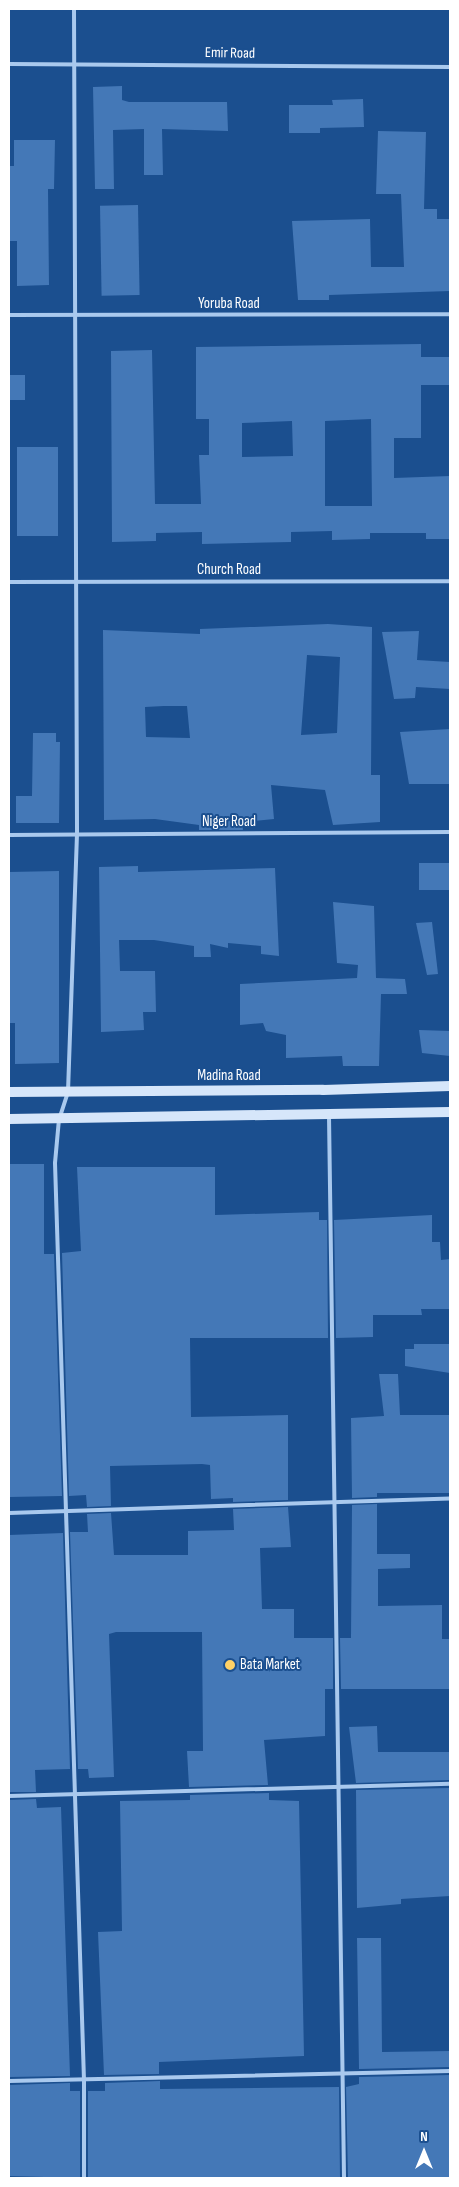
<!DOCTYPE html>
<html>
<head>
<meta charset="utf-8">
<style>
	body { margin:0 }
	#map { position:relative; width:459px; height:2187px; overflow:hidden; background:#1b4f8f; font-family:"Sofia Sans Condensed",sans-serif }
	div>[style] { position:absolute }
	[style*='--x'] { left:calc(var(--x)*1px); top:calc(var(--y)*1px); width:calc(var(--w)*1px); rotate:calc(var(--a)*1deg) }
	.building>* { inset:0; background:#4478b7; transform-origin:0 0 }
	.service>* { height:4px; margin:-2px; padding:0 2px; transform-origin:2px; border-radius:2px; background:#a9c9ee }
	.secondary>* { height:10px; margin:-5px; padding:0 5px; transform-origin:5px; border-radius:5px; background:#d6e6fa }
	.dots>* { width:14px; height:14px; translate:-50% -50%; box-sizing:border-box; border:2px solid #1b4f8f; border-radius:50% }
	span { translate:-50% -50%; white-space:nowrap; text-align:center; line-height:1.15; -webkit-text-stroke:4px #1b4f8f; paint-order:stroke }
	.street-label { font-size:15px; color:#fff }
	.poi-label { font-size:15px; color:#fff }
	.left { translate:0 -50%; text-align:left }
	.frame { position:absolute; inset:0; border:10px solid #fff; pointer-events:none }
	.north { position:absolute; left:399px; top:2127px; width:50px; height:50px; -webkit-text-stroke:4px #1b4f8f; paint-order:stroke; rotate:0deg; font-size:14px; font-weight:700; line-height:20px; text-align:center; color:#fff }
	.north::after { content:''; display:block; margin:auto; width:18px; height:22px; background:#fff; clip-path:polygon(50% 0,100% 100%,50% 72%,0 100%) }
</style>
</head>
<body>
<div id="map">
	<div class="building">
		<i style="clip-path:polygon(122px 86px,122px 100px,129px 102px,227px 102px,228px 131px,162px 129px,163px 175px,144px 175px,144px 129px,113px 130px,114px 189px,95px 189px,93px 87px)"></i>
		<i style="clip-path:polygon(363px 99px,364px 127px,320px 128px,320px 133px,289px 133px,289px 105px,333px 105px,332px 100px)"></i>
		<i style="clip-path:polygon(378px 131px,426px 132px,424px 209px,437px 209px,437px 219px,450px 219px,450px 291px,329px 295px,329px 300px,298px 300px,292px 221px,370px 219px,371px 267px,404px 267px,401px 194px,376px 194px)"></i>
		<i style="clip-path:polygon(14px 140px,55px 140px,54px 189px,48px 189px,49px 285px,17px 286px,17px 241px,9px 241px,9px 166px,14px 166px)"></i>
		<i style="left:138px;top:205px;width:90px;height:38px;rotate:89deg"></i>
		<i style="clip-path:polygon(evenodd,421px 344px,421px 357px,450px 357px,450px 385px,421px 385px,421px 438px,394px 438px,394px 478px,450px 476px,450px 539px,426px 539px,426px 533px,370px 533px,370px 539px,332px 540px,332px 531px,291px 532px,291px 542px,202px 544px,202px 532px,156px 533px,156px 541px,112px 542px,111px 351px,152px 350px,155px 504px,201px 504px,199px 455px,209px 455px,209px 419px,196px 419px,196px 347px,421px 344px,371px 419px,372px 506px,325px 506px,325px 421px,371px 419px,421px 344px,292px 421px,293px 456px,242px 457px,242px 423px,292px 421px)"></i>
		<i style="left:9px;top:375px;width:16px;height:25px"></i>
		<i style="left:17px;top:447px;width:41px;height:89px"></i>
		<i style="clip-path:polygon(evenodd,328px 624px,372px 627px,371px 775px,380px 775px,380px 822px,333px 825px,325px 790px,271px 785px,274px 819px,242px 822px,243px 830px,199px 830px,199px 825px,155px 819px,104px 820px,103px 630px,200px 634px,200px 629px,328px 624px,307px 655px,340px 657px,337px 733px,301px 735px,307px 655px,328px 624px,164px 706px,187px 706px,190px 738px,146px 737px,145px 707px,164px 706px)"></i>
		<i style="clip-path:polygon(419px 631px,417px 660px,450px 662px,450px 689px,416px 687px,415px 698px,394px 699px,382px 632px)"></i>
		<i style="clip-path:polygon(450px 729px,450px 784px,409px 784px,400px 732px)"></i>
		<i style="clip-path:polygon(33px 733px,56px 733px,56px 742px,60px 742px,59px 823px,16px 823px,16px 796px,32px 796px)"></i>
		<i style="left:450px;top:863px;width:27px;height:31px;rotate:90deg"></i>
		<i style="clip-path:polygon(138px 866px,138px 872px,275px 868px,279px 956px,261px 954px,261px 946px,228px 943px,228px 948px,210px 944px,211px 957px,194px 957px,194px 946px,154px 940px,119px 940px,120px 971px,155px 971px,156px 1012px,143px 1012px,144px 1030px,101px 1032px,99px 867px)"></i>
		<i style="clip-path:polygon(59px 871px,59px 1063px,15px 1064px,15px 1023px,9px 1023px,9px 872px)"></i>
		<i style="clip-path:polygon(333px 902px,374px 906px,376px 978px,405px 979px,407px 994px,381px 994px,379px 1066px,343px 1066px,342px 1056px,286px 1058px,286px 1035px,266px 1031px,263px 1023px,240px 1025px,240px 984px,357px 978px,358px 965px,337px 963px)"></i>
		<i style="clip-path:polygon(432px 922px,438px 974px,427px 975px,416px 923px)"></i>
		<i style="clip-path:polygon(419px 1030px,450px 1031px,450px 1056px,422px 1053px)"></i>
		<i style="clip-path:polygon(9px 1164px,44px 1164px,44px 1254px,54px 1254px,62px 1496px,9px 1497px)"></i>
		<i style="clip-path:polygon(77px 1167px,215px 1167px,215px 1215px,319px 1212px,319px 1220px,327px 1220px,328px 1338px,190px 1338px,191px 1417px,288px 1415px,288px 1500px,233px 1502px,233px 1498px,211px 1499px,210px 1465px,202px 1464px,110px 1466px,111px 1506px,87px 1507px,86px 1495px,69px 1496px,62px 1253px,81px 1251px)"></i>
		<i style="clip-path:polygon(432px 1215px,432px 1242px,440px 1242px,441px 1260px,450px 1259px,450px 1309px,421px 1309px,422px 1315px,373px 1315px,373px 1337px,336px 1338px,334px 1220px)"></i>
		<i style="clip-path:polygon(414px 1344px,450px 1344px,450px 1373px,405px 1366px,405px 1349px,414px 1349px)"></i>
		<i style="clip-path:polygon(379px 1374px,398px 1374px,400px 1415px,450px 1415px,450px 1493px,377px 1493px,377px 1497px,352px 1498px,351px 1418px,384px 1416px)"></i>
		<i style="clip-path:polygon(377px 1504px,377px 1554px,410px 1554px,410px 1568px,378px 1569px,378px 1606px,442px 1605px,442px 1639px,450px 1639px,450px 1689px,341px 1689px,340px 1638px,351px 1638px,352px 1505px)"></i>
		<i style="clip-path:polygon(288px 1507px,291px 1547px,260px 1548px,262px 1609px,294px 1609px,294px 1638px,333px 1638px,333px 1689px,325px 1689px,325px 1736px,264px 1740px,268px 1785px,189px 1787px,187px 1751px,203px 1751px,202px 1632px,116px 1632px,109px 1634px,114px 1777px,89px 1778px,88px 1769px,78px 1769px,70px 1532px,88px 1532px,87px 1514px,111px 1513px,114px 1555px,188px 1555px,188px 1531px,234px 1530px,233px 1509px)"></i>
		<i style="clip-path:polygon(63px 1533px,70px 1769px,35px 1770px,36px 1792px,9px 1792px,9px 1535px)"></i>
		<i style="clip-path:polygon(377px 1726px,378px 1752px,450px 1752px,450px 1780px,356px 1783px,349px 1727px)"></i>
		<i style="clip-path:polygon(450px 1788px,450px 1896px,401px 1899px,401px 1904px,357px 1908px,356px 1790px)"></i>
		<i style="clip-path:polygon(269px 1793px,269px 1800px,299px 1801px,304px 2056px,159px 2062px,159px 2074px,104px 2075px,98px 1932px,122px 1931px,120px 1801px,190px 1800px,190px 1795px)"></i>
		<i style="clip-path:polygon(36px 1799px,37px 1808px,61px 1807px,70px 2076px,9px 2077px,9px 1800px)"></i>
		<i style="clip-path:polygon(357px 1938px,381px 1938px,382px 2052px,450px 2051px,450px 2067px,359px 2069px)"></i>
		<i style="clip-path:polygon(450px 2075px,450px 2178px,348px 2178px,346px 2087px,359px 2084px,359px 2077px)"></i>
		<i style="clip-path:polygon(160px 2081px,160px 2089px,339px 2087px,340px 2178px,88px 2178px,88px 2091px,105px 2091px,105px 2083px)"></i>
		<i style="clip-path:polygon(70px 2083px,70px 2091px,80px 2091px,80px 2178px,9px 2176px,9px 2085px)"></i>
	</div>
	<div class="service">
		<i style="--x:74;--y:9;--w:825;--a:89.79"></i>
		<i style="--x:77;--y:834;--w:258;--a:92"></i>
		<i style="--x:68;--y:1092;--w:28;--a:108"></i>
		<i style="--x:59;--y:1119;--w:44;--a:95.2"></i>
		<i style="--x:55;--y:1163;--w:916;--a:88.19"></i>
		<i style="--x:84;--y:2079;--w:99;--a:90"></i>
		<i style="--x:9;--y:64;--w:441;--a:0.4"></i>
		<i style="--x:9;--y:315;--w:441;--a:-0.1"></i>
		<i style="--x:9;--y:582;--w:441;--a:-0.1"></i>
		<i style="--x:9;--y:835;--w:441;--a:-0.4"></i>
		<i style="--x:329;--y:1116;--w:1062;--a:89.19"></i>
		<i style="--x:9;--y:1513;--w:441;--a:-1.9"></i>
		<i style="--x:9;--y:1796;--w:441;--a:-1.6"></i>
		<i style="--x:9;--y:2081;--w:441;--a:-1.3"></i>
	</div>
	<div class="secondary">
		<i style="--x:9;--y:1092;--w:314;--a:-0.4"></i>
		<i style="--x:323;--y:1090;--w:127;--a:-1.8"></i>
		<i style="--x:9;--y:1119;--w:441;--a:-0.9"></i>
	</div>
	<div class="dots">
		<i style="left:230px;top:1665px;background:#ffd166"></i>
	</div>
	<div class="street-label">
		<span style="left:230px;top:53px;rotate:1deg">Emir Road</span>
		<span style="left:229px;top:304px">Yoruba Road</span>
		<span style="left:229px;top:570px">Church Road</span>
		<span style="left:229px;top:822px">Niger Road</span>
		<span style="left:229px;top:1076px">Madina Road</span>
	</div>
	<div class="poi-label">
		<span class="left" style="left:240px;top:1665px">Bata Market</span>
	</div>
	<div class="frame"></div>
	<div class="north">N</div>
</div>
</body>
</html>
